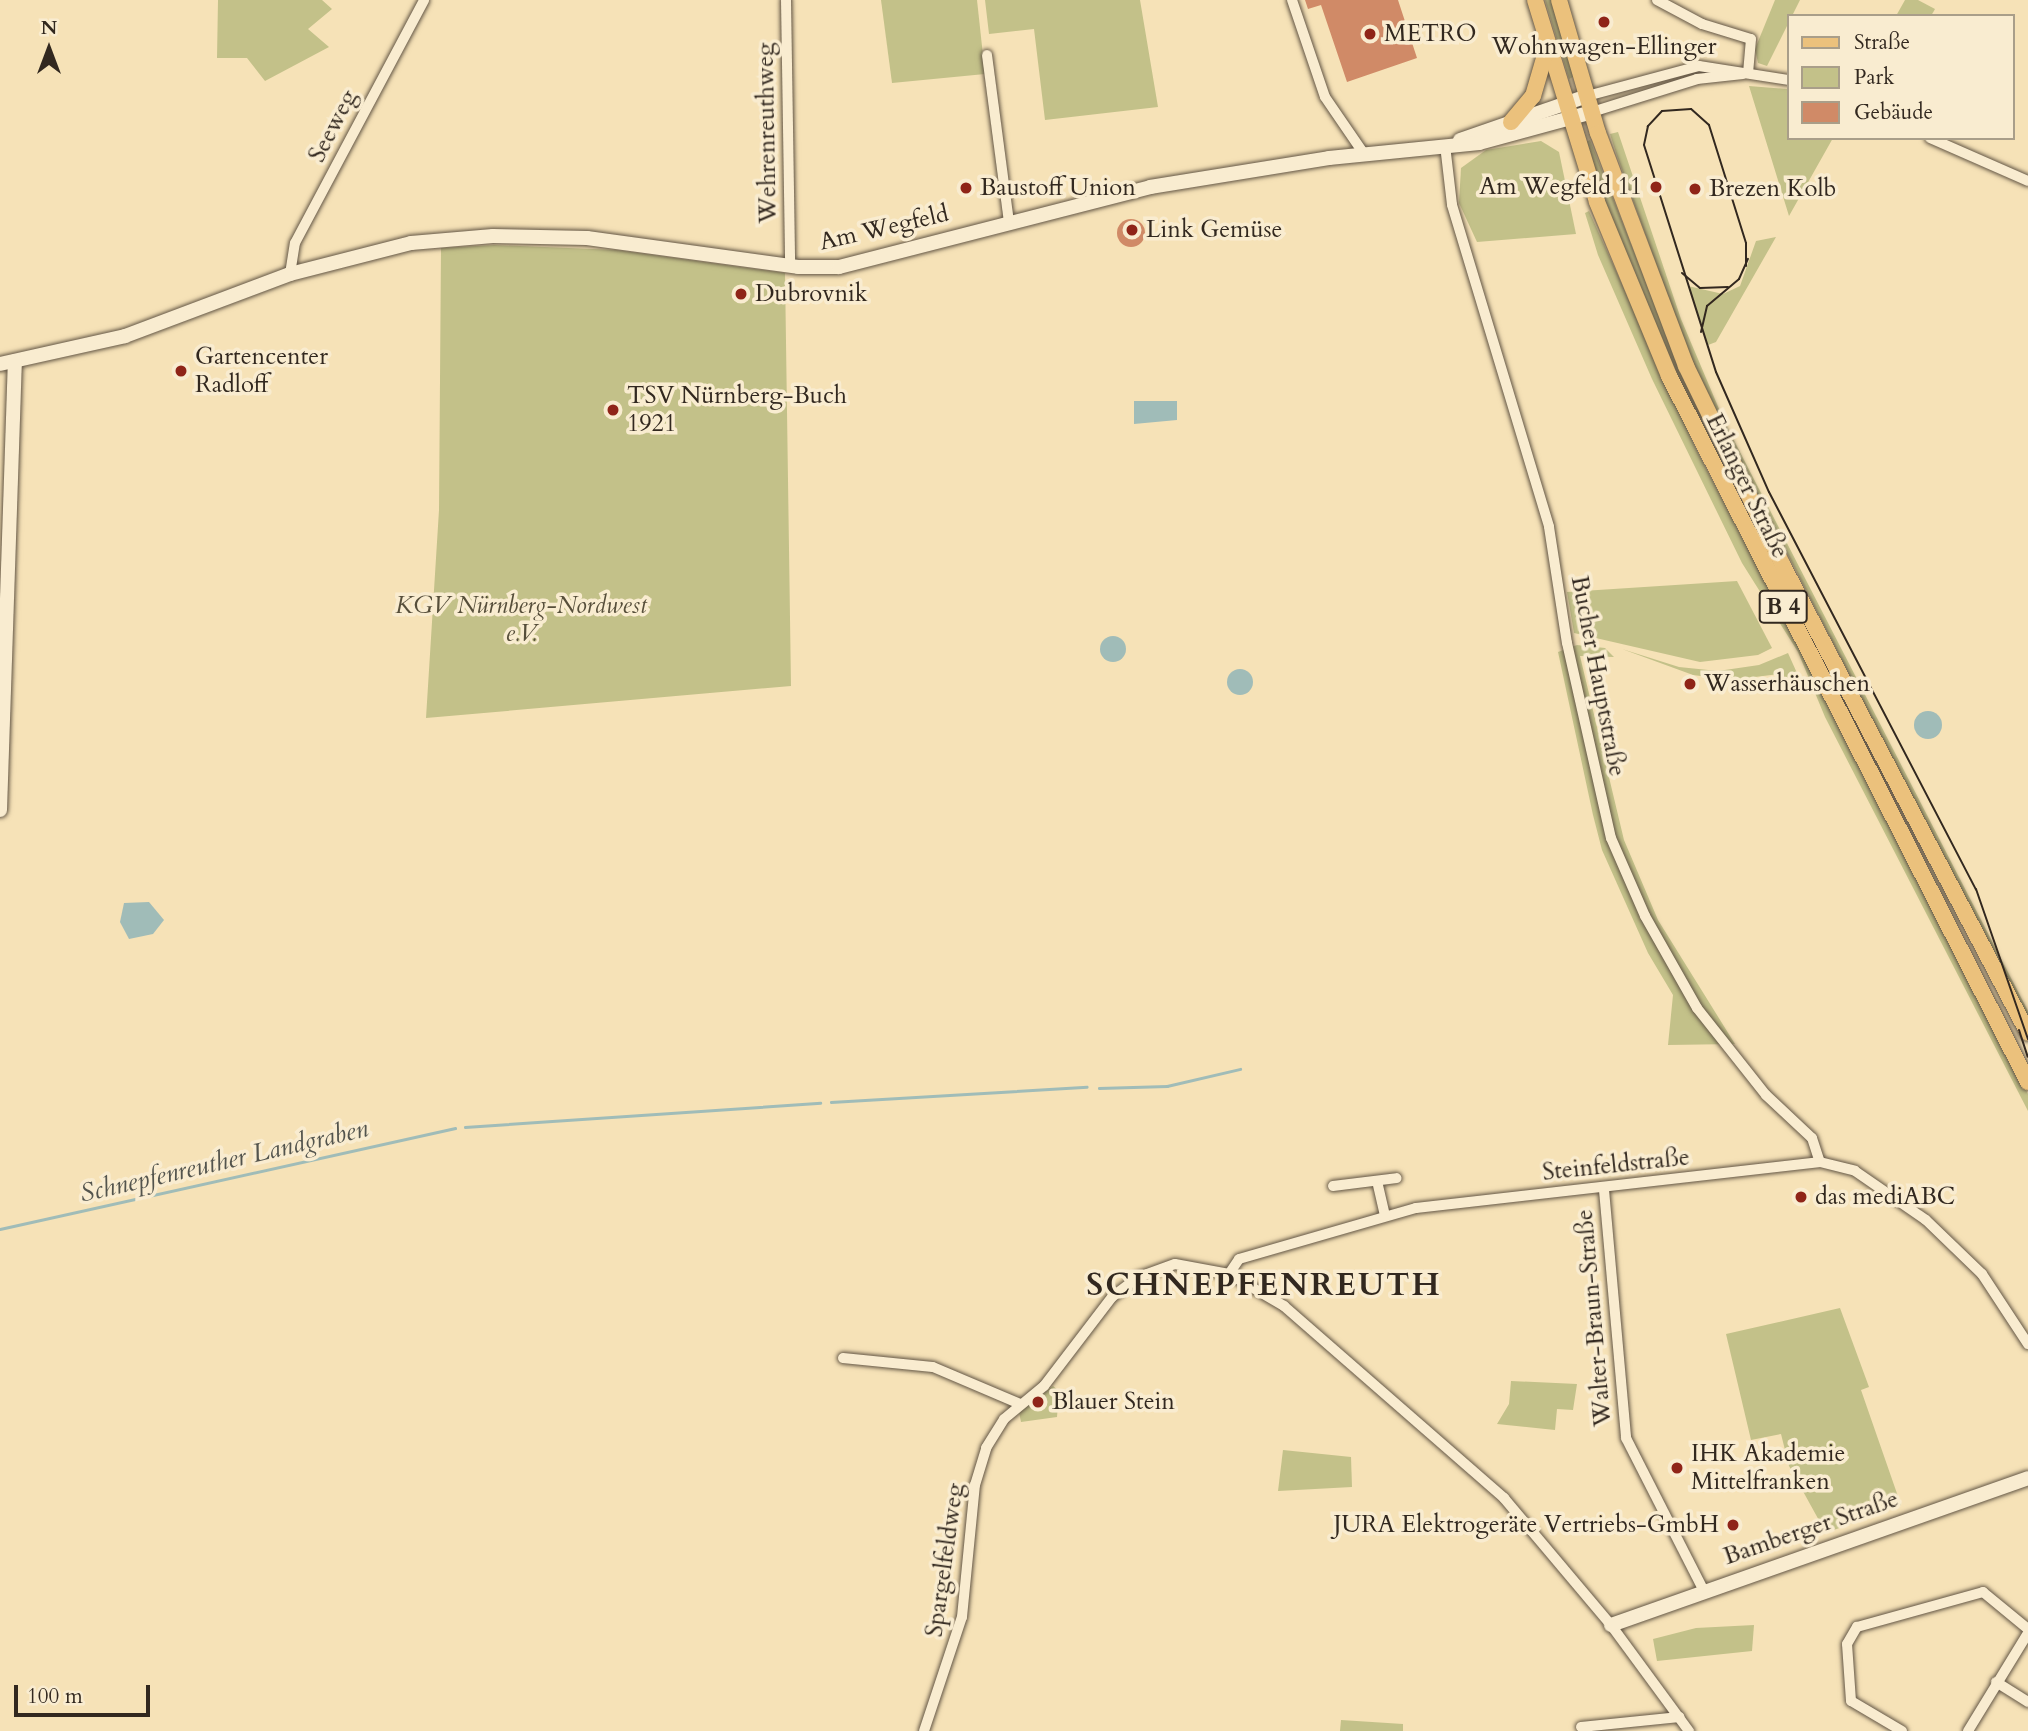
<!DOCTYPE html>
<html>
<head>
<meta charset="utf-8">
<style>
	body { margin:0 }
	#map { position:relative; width:2028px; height:1731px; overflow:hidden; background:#f6e2b7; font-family:Cardo,serif }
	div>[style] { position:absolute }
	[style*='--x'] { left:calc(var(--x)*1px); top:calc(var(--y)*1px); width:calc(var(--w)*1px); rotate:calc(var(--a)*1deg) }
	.green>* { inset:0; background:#c3c189 }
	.water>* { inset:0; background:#a0bcb8 }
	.round { border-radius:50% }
	.stream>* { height:2.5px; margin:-1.25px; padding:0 1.25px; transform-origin:1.25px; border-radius:1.25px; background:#a0bcb8 }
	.building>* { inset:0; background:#d08a67 }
	.roads { filter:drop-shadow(0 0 2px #635645) drop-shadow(0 0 2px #635645) }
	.street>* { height:10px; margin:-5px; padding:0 5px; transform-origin:5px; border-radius:5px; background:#f9ecd0 }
	.secondary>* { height:14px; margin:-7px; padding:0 7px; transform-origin:7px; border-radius:7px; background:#f9ecd0 }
	.primary>* { height:16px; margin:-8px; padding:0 8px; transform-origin:8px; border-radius:8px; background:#ebc17c }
	.tram>* { height:2px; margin:-1px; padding:0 1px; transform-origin:1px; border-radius:1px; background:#32281f }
	.dots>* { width:19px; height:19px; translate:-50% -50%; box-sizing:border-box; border:4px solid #f9ecd0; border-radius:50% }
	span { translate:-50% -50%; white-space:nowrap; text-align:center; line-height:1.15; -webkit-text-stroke:7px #f9ecd0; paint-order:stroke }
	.shield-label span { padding:2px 5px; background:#f9ecd0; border:2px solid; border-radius:5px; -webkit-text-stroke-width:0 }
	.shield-label { font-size:23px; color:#32281f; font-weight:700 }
	.poi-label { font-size:24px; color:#32281f }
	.left { translate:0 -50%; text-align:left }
	.right { translate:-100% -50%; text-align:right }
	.street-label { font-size:24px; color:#32281f }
	.park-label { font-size:24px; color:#564e3a; font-style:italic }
	.water-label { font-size:26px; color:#53544d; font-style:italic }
	.district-label { font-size:32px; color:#32281f; font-weight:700; letter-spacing:2px }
	.legend { position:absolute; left:1787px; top:14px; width:228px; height:126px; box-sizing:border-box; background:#f9ecd0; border:2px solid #a99e89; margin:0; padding:9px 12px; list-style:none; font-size:21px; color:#32281f }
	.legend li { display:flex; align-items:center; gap:14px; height:35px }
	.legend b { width:35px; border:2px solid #a99e89 }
	.north { position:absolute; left:14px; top:14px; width:70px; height:70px; -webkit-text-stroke:5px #f9ecd0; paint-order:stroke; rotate:0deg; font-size:19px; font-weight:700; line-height:28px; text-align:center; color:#32281f }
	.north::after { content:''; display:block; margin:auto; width:24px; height:32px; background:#32281f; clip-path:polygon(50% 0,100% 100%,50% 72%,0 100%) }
	.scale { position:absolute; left:14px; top:1685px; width:136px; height:32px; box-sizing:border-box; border:4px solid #32281f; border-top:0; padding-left:9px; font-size:21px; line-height:24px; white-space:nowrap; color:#32281f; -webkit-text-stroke:5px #f9ecd0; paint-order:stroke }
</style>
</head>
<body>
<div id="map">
	<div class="green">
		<i style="clip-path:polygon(218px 0,322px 0,332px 9px,308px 29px,329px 47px,265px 81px,247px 58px,217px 58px)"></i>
		<i style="clip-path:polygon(881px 0,977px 0,985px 74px,892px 83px)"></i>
		<i style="clip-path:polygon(985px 0,1140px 0,1158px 107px,1045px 120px,1034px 29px,989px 34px)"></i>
		<i style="clip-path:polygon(1545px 0,1553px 0,1575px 76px,1569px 79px)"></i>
		<i style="clip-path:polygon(1775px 0,1800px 0,1767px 66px,1758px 63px,1755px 49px)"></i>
		<i style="clip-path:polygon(1905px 0,1918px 0,1935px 9px,1931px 16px,1896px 16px)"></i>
		<i style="clip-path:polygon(1749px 86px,1788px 89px,1788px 138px,1833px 138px,1789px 216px)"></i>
		<i style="clip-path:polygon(1618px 132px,1681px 319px,1725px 423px,2028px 1011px,2028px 1024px,1698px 379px,1617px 156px,1610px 134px)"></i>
		<i style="clip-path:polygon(1590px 140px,1662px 323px,1810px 629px,1802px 633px,1636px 288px,1584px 143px)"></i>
		<i style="clip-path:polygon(1541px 141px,1559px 152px,1576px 234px,1477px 242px,1459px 203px,1461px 168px,1486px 150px)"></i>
		<i style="clip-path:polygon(1589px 211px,1695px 447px,1994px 1023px,2028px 1094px,2028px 1111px,1825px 717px,1798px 652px,1742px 563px,1652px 379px,1598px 255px,1585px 213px)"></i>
		<i style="clip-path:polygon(1776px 237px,1716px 342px,1708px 345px,1688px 286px,1723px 294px,1740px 286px,1756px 241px)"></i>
		<i style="clip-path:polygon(494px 245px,617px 250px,785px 273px,791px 686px,426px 718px,439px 510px,441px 248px)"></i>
		<i style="clip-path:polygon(1737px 581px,1772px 648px,1758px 655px,1700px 662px,1574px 633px,1567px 592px)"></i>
		<i style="clip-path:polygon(1577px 645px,1605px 648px,1614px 657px,1580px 656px,1624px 840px,1658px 920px,1735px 1044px,1668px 1045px,1673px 995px,1648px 953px,1602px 850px,1593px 815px,1558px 652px)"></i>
		<i style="clip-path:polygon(1622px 649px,1679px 667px,1718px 671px,1759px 665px,1788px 653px,1801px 682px,1796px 688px,1779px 674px,1731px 680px,1693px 675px)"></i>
		<i style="clip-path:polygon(1840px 1308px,1869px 1387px,1861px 1390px,1901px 1505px,1826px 1533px,1789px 1466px,1781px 1434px,1751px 1440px,1726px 1334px)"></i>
		<i style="clip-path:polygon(1511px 1381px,1577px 1384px,1573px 1410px,1557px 1409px,1555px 1430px,1497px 1424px,1509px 1404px)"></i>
		<i style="clip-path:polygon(1053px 1386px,1059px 1391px,1057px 1417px,1021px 1422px,1019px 1412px)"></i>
		<i style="clip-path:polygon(1283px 1450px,1351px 1457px,1352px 1487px,1278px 1491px)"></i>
		<i style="clip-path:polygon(1754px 1625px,1752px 1651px,1657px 1661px,1653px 1639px,1696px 1628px)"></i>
		<i style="clip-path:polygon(1341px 1720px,1403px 1724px,1403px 1731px,1340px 1731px)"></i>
	</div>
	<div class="water">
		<i style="clip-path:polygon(1134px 401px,1177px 401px,1177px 420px,1134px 424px)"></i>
		<i class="round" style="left:1100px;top:636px;width:26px;height:26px"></i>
		<i class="round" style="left:1227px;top:669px;width:26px;height:26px"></i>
		<i class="round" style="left:1914px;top:711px;width:28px;height:28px"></i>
		<i style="clip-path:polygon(149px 902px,164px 920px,153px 934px,129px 939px,120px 922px,124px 903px)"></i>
	</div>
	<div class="stream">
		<i style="--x:1099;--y:1088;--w:68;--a:-1.7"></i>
		<i style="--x:1167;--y:1086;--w:75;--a:-13.1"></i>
		<i style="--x:831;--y:1102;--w:256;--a:-3.4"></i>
		<i style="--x:465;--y:1127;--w:356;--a:-3.9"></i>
		<i style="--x:0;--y:1229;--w:466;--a:-12.5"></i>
	</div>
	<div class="building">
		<i style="clip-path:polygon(1305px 0,1398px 0,1417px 58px,1347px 82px,1321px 5px,1308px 9px)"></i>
		<i class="round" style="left:1117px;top:219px;width:28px;height:28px"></i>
	</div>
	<div class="roads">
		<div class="street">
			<i style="--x:786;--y:0;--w:266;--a:89.1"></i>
			<i style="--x:1292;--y:0;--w:102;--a:71.2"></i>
			<i style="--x:1325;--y:97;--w:69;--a:55.6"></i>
			<i style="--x:1657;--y:0;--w:51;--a:28.1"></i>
			<i style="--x:1702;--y:24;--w:51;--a:17"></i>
			<i style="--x:1751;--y:39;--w:34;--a:95"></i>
			<i style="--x:987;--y:55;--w:167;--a:82.5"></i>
			<i style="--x:1587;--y:96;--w:116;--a:-15"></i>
			<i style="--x:1699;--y:66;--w:90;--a:8.9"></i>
			<i style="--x:1592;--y:112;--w:110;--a:-17.4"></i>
			<i style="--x:1697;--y:79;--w:46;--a:-6.2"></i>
			<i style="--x:1930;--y:138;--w:107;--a:23.7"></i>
			<i style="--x:1445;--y:145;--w:60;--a:83.3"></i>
			<i style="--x:1452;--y:205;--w:336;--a:73.2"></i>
			<i style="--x:1549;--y:527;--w:117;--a:81.2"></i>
			<i style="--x:1567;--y:643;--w:200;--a:77.3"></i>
			<i style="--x:1611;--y:838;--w:85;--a:66.4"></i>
			<i style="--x:1645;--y:916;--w:106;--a:60.5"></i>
			<i style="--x:1697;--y:1008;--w:111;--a:51.6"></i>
			<i style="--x:1766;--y:1095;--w:63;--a:43.1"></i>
			<i style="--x:1812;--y:1138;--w:25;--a:72"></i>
			<i style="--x:290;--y:274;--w:31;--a:-81"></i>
			<i style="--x:295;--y:243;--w:275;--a:-62"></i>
			<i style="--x:1377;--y:1181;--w:35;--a:77"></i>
			<i style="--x:1333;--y:1186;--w:64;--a:-7.1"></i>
			<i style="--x:1604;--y:1190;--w:249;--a:84.9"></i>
			<i style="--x:1626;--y:1438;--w:172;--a:63"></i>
			<i style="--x:1229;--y:1274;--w:18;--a:-56"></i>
			<i style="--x:1239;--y:1259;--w:184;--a:-16.1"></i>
			<i style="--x:1416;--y:1208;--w:407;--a:-6.5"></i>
			<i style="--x:1820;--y:1162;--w:36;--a:14"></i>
			<i style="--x:1855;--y:1171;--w:86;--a:34.6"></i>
			<i style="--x:1926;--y:1220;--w:78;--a:44"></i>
			<i style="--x:1982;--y:1274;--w:84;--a:56.7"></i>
			<i style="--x:843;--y:1358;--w:90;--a:5.7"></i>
			<i style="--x:933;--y:1367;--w:95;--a:23"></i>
			<i style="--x:1996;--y:1682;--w:38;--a:32"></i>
			<i style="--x:1581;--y:1727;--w:99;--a:-5.8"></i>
			<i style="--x:924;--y:1731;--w:120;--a:-71.6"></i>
			<i style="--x:962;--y:1617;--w:133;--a:-84.4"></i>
			<i style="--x:975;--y:1485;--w:39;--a:-73"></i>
			<i style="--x:986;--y:1448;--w:34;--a:-58"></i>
			<i style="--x:1004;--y:1419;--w:52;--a:-39.5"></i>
			<i style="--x:1044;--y:1386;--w:112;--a:-52.6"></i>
			<i style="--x:1112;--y:1297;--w:34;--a:-37"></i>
			<i style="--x:1139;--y:1277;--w:38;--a:-20"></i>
			<i style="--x:1175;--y:1264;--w:55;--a:10.5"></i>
			<i style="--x:1229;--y:1274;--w:64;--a:30.2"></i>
			<i style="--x:1284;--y:1306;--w:292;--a:41.1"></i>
			<i style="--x:1504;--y:1498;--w:166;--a:49.9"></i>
			<i style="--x:1611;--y:1625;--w:132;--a:53.7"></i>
			<i style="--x:1902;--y:1731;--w:59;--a:-149.5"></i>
			<i style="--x:1851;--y:1701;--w:57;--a:-94"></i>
			<i style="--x:1847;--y:1644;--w:20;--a:-60"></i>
			<i style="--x:1857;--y:1627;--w:131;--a:-15.5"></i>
			<i style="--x:1983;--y:1592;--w:58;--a:39.4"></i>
			<i style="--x:1968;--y:1731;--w:115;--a:-58.5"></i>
		</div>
		<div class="secondary">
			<i style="--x:1460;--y:140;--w:134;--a:-19.1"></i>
			<i style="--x:0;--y:364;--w:128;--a:-12.6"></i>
			<i style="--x:125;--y:336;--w:176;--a:-20.6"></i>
			<i style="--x:290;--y:274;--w:125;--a:-14.4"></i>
			<i style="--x:411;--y:243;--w:82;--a:-4.9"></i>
			<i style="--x:493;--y:236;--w:94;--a:1.2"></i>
			<i style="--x:587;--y:238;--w:213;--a:7.8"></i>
			<i style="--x:798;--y:267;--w:41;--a:0"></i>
			<i style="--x:839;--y:267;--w:321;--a:-14.4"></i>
			<i style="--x:1150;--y:187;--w:181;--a:-9.2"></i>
			<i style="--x:1329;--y:158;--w:151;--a:-5.7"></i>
			<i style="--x:1479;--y:143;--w:117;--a:-15.3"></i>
			<i style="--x:0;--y:810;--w:449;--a:-88.1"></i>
			<i style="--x:1611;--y:1625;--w:442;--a:-19.4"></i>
		</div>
		<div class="primary">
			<i style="--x:1535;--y:0;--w:211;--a:72.9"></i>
			<i style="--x:1597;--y:202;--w:188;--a:67.5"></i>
			<i style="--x:1669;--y:376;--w:792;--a:63.05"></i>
			<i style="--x:1559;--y:0;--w:139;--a:73.7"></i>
			<i style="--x:1598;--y:133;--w:249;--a:69.3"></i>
			<i style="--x:1686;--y:366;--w:222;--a:64.1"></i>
			<i style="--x:1783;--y:566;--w:527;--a:62.32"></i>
			<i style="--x:1511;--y:122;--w:34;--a:-50"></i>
			<i style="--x:1533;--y:96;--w:50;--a:-73.7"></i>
		</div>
	</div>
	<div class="tram">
		<i style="--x:1746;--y:266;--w:23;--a:-90"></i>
		<i style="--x:1746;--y:243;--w:124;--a:-107.4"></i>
		<i style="--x:1709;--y:125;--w:24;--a:-138"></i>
		<i style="--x:1691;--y:109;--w:29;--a:176"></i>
		<i style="--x:1662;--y:111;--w:21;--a:133"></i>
		<i style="--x:1648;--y:126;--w:19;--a:102"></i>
		<i style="--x:1644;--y:145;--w:238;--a:72.4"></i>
		<i style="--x:1716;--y:372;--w:131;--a:66.2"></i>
		<i style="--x:1769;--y:492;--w:448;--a:62.5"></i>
		<i style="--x:1976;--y:889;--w:159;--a:70.9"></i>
		<i style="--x:1682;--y:273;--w:23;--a:40"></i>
		<i style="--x:1700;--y:288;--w:28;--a:-2"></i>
		<i style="--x:1701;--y:332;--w:27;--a:-77"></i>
		<i style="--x:1707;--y:306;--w:42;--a:-40.2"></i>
		<i style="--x:1739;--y:279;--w:22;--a:-66"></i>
		<i style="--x:2019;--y:1030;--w:28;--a:72"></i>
	</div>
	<div class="dots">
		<i style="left:1604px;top:22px;background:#8f2418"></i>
		<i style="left:1370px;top:34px;background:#8f2418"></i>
		<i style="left:1656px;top:187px;background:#8f2418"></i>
		<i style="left:966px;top:188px;background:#8f2418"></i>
		<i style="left:1695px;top:189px;background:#8f2418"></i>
		<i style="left:1132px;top:230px;background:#8f2418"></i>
		<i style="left:741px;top:294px;background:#8f2418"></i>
		<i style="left:181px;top:371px;background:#8f2418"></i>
		<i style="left:613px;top:410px;background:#8f2418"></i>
		<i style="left:1690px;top:684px;background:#8f2418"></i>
		<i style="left:1801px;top:1197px;background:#8f2418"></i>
		<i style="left:1038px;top:1402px;background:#8f2418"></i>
		<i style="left:1677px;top:1468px;background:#8f2418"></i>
		<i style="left:1733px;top:1525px;background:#8f2418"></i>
	</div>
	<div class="shield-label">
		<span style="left:1783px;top:607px">B 4</span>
	</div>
	<div class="poi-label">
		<span class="left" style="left:1384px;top:34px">METRO</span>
		<span style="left:1604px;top:47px">Wohnwagen-Ellinger</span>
		<span class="right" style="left:1642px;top:187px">Am Wegfeld 11</span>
		<span class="left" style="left:980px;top:188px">Baustoff Union</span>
		<span class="left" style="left:1709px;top:189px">Brezen Kolb</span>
		<span class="left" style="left:1146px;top:230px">Link Gemüse</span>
		<span class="left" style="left:755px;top:294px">Dubrovnik</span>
		<span class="left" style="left:195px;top:371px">Gartencenter<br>Radloff</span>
		<span class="left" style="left:627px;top:410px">TSV Nürnberg-Buch<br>1921</span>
		<span class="left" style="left:1704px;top:684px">Wasserhäuschen</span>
		<span class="left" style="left:1815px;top:1197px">das mediABC</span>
		<span class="left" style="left:1052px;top:1402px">Blauer Stein</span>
		<span class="left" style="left:1691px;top:1468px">IHK Akademie<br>Mittelfranken</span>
		<span class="right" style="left:1719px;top:1525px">JURA Elektrogeräte Vertriebs-GmbH</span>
	</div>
	<div class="street-label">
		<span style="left:333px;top:126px;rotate:-63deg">Seeweg</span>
		<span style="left:767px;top:133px;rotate:-91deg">Wehrenreuthweg</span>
		<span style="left:884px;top:228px;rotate:-13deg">Am Wegfeld</span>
		<span style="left:1747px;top:486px;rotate:64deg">Erlanger Straße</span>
		<span style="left:1598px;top:676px;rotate:79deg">Bucher Hauptstraße</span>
		<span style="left:1616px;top:1165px;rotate:-6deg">Steinfeldstraße</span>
		<span style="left:1594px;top:1318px;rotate:-95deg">Walter-Braun-Straße</span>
		<span style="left:1811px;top:1528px;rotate:-19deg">Bamberger Straße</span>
		<span style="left:945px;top:1560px;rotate:-82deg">Spargelfeldweg</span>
	</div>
	<div class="park-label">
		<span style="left:521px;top:620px">KGV Nürnberg-Nordwest<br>e.V.</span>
	</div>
	<div class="water-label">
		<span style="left:224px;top:1161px;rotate:-13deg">Schnepfenreuther Landgraben</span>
	</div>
	<div class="district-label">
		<span style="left:1264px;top:1285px">SCHNEPFENREUTH</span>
	</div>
	<ul class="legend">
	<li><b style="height:9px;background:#ebc17c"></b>Straße</li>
	<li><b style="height:19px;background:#c3c189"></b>Park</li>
	<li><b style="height:19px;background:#d08a67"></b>Gebäude</li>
	</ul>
	<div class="north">N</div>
	<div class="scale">100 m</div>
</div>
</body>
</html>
